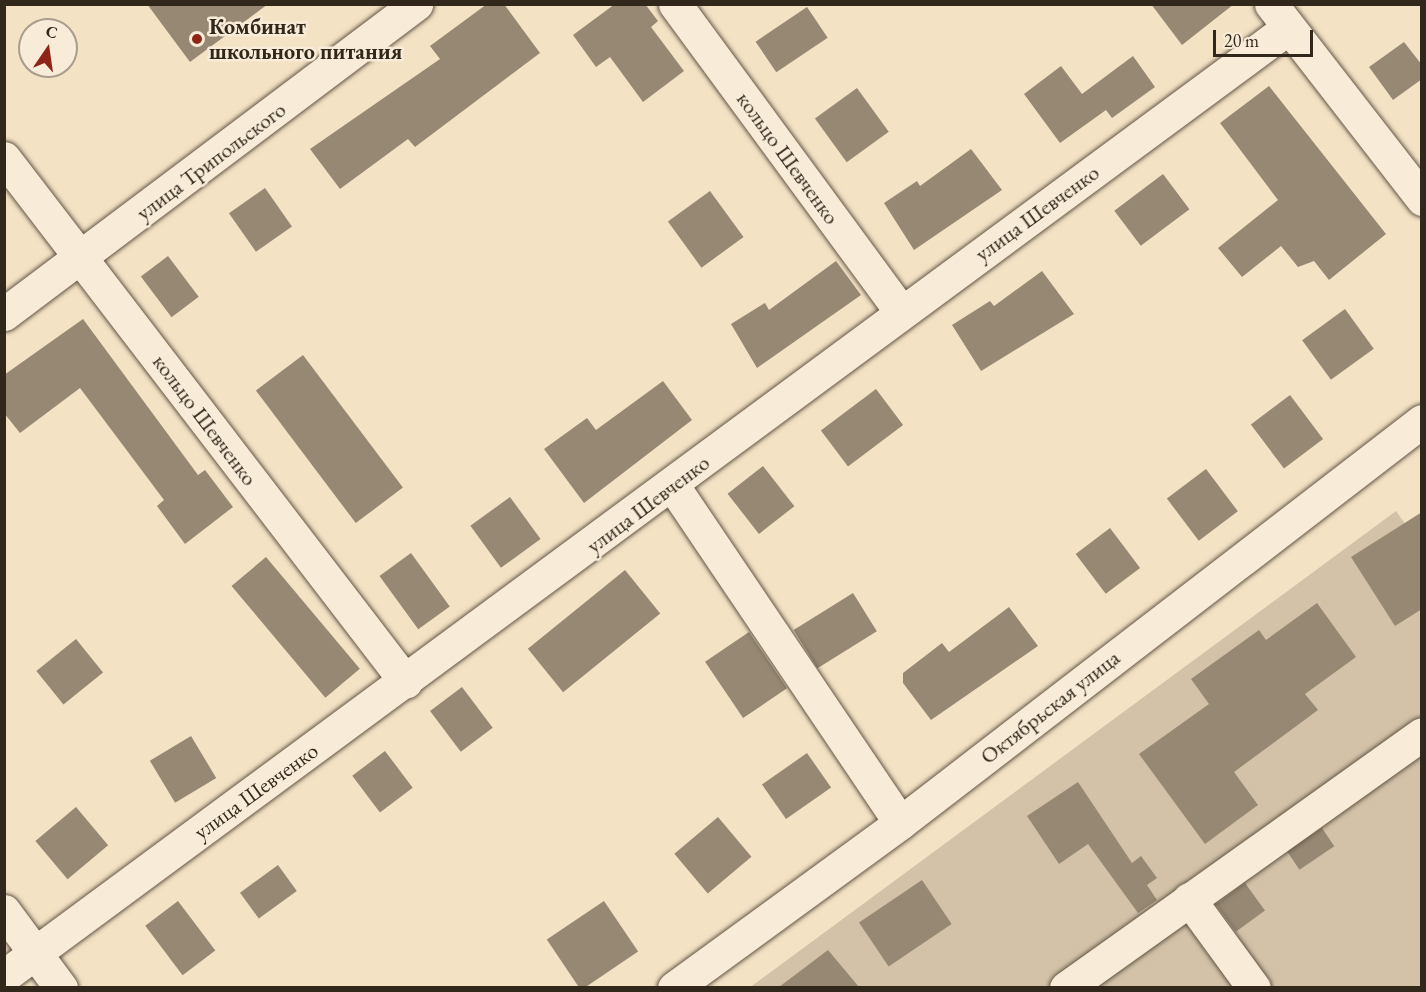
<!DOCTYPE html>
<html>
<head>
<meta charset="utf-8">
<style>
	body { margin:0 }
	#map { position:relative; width:1426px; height:992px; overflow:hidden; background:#f4e2c5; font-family:"EB Garamond",serif }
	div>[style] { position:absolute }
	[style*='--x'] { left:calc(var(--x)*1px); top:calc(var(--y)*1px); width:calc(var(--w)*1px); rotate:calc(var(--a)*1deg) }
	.green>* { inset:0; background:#d3c2a8 }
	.building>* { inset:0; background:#968873; transform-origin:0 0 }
	.roads { filter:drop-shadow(0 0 2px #625645) drop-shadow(0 0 2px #625645) }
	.minor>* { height:33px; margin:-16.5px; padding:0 16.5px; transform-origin:16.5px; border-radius:16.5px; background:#f8ecd9 }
	.dots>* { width:16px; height:16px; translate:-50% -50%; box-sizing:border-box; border:3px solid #f8ecd9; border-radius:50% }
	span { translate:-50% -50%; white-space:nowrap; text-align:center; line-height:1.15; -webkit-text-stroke:5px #f8ecd9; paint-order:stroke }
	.poi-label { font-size:22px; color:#31271a; font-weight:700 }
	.left { translate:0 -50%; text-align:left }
	.street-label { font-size:22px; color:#31271a }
	.frame { position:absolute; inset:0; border:6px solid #31271a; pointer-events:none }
	.north { position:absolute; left:18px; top:18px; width:60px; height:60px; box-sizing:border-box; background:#f8ecd9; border:2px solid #a89d8d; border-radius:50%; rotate:13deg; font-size:16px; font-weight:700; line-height:24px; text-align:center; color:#31271a }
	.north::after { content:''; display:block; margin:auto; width:21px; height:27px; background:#8f2418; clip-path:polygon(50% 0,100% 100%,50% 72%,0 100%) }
	.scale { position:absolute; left:1213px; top:30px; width:100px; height:27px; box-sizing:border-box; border:3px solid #31271a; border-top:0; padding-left:8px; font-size:18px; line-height:21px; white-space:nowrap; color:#31271a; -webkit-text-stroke:4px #f8ecd9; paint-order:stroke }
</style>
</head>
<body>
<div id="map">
	<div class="green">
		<i style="clip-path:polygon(1396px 511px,1421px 546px,1421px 987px,749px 988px)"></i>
	</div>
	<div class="building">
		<i style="clip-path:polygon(147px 4px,268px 4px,190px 62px)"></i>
		<i style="clip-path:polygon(487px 4px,504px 4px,540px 53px,415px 147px,408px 139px,340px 189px,310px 149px,440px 59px,430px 46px)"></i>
		<i style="clip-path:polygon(615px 4px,645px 4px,658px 21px,651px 27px,684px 71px,643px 102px,610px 57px,596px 67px,573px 35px)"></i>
		<i style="clip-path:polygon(1151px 4px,1234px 4px,1182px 45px)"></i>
		<i style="left:807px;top:7px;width:37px;height:62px;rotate:56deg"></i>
		<i style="clip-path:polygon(1404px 42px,1422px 65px,1422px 79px,1393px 100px,1369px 67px)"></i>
		<i style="clip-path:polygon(1133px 56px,1155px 87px,1112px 118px,1106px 110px,1060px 143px,1024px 94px,1061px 66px,1082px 94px)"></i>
		<i style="clip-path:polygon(1269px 86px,1386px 234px,1329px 280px,1314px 261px,1298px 267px,1281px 246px,1242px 277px,1218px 248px,1278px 200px,1220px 123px)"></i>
		<i style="left:857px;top:88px;width:54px;height:52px;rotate:54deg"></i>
		<i style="clip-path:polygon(971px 149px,1002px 190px,914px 250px,884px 203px,917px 181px,920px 186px)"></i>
		<i style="left:1163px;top:174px;width:44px;height:61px;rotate:53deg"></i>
		<i style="left:265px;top:188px;width:47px;height:44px;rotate:55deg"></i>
		<i style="left:710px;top:191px;width:57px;height:52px;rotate:54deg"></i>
		<i style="left:168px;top:256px;width:51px;height:34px;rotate:53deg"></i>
		<i style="clip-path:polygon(836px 261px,861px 295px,757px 368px,731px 324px,765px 303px,769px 310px)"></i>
		<i style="clip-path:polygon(1042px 271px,1074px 314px,981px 371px,952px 325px,990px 301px,994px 306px)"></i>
		<i style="left:1345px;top:309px;width:49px;height:53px;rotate:54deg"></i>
		<i style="clip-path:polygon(83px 319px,198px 475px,205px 470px,233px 507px,185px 544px,157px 506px,164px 500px,80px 388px,20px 433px,4px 413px,4px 375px)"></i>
		<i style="left:303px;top:355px;width:166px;height:59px;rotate:53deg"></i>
		<i style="clip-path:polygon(663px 381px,692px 420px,584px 503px,544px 449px,587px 418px,596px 430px)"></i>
		<i style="left:876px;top:389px;width:45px;height:69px;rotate:53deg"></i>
		<i style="left:1290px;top:395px;width:55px;height:49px;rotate:53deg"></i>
		<i style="left:763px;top:466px;width:51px;height:45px;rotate:52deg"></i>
		<i style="left:1206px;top:469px;width:53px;height:49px;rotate:53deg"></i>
		<i style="left:510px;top:497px;width:52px;height:49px;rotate:54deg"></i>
		<i style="clip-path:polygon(1422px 512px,1422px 609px,1395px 626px,1351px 557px)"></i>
		<i style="left:1110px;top:528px;width:50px;height:43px;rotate:53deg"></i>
		<i style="left:411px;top:553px;width:66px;height:39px;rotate:54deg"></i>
		<i style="left:266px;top:557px;width:146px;height:45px;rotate:50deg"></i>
		<i style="left:625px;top:570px;width:56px;height:125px;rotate:51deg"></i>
		<i style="left:853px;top:593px;width:45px;height:70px;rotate:58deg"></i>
		<i style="clip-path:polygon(1317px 603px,1356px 657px,1305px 694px,1318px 710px,1234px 772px,1258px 805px,1205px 844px,1139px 754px,1209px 704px,1191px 679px,1259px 630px,1266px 640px)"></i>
		<i style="clip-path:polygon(1009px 607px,1038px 646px,931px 720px,903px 683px,903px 673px,942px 643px,949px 652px)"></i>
		<i style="left:749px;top:632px;width:68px;height:53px;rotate:56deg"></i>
		<i style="left:76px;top:639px;width:43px;height:51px;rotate:51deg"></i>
		<i style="left:462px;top:687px;width:51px;height:40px;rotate:53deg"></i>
		<i style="left:191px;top:736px;width:49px;height:48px;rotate:59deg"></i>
		<i style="left:385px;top:751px;width:46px;height:41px;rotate:53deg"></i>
		<i style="left:807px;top:753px;width:42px;height:55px;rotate:55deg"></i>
		<i style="clip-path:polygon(1078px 782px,1132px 863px,1141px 856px,1157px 878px,1147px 885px,1157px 900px,1138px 913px,1088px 844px,1059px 864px,1027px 816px)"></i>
		<i style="left:76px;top:807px;width:50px;height:53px;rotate:50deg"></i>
		<i style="left:718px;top:817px;width:52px;height:57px;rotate:50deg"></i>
		<i style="left:1322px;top:828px;width:22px;height:42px;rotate:56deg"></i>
		<i style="left:278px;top:865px;width:32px;height:47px;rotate:54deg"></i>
		<i style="left:922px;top:880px;width:53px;height:76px;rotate:56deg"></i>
		<i style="left:1245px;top:883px;width:34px;height:36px;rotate:54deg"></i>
		<i style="left:178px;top:901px;width:62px;height:41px;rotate:53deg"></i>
		<i style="left:604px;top:901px;width:61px;height:69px;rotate:56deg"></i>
		<i style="clip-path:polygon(828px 950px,859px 987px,779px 987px)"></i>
	</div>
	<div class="roads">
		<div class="minor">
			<i style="--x:675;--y:4;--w:382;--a:53.7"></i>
			<i style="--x:1271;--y:4;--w:247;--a:52.2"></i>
			<i style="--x:4;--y:158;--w:660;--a:52.51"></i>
			<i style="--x:4;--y:314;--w:516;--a:-36.96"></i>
			<i style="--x:673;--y:486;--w:406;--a:56"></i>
			<i style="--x:1189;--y:899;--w:110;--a:53.9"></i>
			<i style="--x:4;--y:911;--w:96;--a:53.5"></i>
			<i style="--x:4;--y:976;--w:1596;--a:-36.44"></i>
			<i style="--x:674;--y:988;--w:280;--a:-36.1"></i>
			<i style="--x:900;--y:823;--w:659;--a:-37.6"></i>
			<i style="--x:1066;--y:988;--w:437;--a:-35.5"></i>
		</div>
	</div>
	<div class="dots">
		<i style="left:197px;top:39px;background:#8f2418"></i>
	</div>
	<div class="poi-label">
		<span class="left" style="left:209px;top:39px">Комбинат<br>школьного питания</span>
	</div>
	<div class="street-label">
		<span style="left:788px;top:158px;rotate:54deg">кольцо Шевченко</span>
		<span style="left:211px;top:161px;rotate:-37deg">улица Трипольского</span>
		<span style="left:1037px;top:213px;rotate:-36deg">улица Шевченко</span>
		<span style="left:205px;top:420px;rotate:53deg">кольцо Шевченко</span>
		<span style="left:648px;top:504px;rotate:-37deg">улица Шевченко</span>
		<span style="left:1050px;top:707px;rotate:-38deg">Октябрьская улица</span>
		<span style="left:256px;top:791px;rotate:-36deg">улица Шевченко</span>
	</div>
	<div class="frame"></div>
	<div class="north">С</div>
	<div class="scale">20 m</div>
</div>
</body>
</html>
